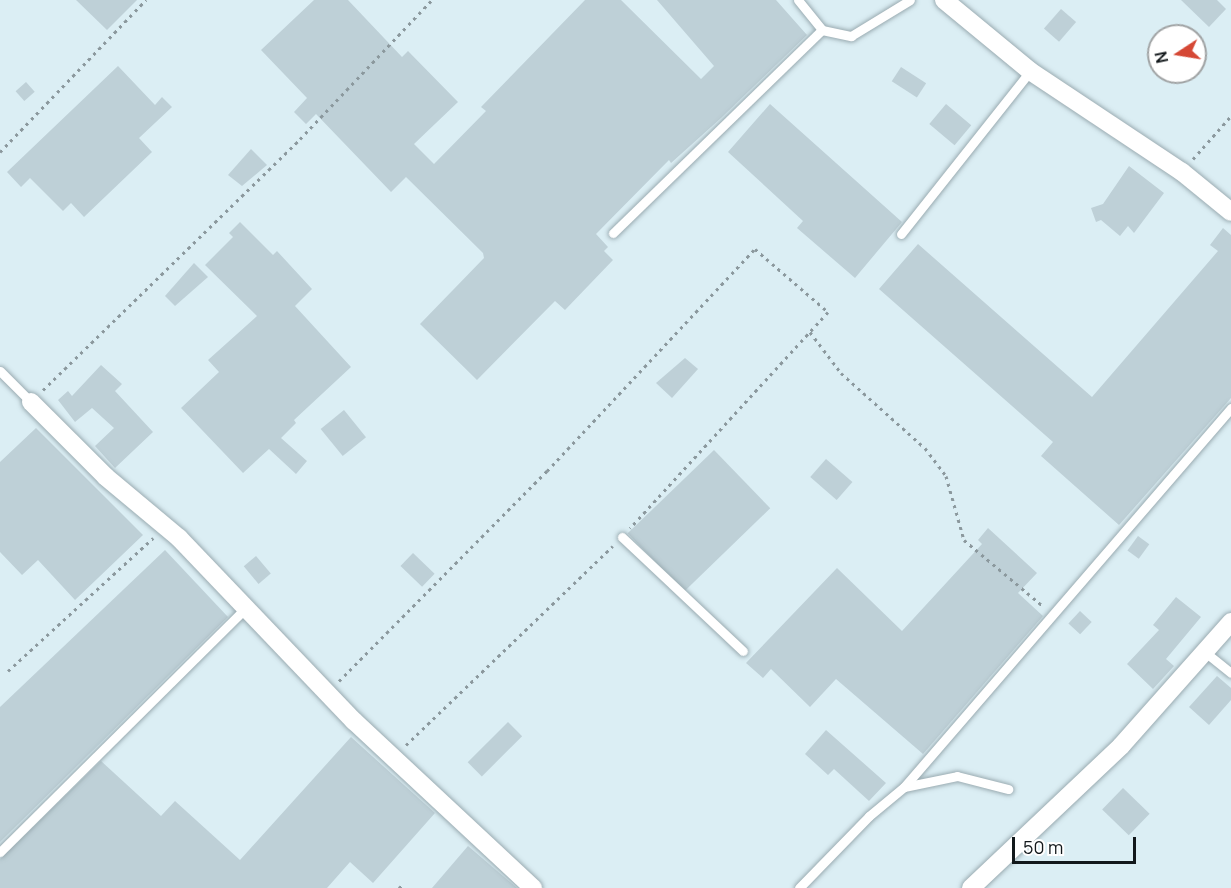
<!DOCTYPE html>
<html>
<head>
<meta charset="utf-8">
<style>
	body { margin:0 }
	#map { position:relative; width:1231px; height:888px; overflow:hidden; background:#dbeef4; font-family:Manrope,sans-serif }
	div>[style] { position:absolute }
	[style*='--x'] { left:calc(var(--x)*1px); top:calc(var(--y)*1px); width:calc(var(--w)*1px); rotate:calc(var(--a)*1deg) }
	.building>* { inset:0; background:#bed0d7; transform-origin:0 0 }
	.path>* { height:3px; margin-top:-1.5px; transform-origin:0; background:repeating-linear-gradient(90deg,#8b989d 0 3px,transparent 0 7.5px) }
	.roads { filter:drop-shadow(0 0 2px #9aabb1) drop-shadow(0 0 2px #9aabb1) }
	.lane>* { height:9px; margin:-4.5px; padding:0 4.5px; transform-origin:4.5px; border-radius:4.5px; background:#fff }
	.street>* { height:18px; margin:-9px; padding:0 9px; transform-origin:9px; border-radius:9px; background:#fff }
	span { translate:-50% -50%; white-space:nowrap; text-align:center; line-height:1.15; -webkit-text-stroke:5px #fff; paint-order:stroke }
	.north { position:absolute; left:1147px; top:24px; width:60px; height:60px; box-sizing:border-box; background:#fff; border:2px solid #a0a3a4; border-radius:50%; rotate:258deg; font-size:16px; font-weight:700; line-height:24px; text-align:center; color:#12181b }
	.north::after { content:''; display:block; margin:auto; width:21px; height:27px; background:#d54835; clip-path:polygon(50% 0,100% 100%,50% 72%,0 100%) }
	.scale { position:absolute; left:1012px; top:837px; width:124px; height:27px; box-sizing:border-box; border:3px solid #12181b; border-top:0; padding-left:8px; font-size:18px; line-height:21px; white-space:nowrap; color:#12181b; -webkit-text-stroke:4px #fff; paint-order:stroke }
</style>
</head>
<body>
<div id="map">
	<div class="building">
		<i style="clip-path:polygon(76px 0,137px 0,107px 30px)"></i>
		<i style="clip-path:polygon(314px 0,348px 0,402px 57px,408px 51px,458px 102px,414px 144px,434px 164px,486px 111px,481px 107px,585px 0,621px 0,701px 79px,714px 66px,657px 0,776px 0,807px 35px,721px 118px,671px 163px,669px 160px,596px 234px,608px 247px,604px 251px,613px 260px,565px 310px,555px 301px,477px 380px,420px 324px,484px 258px,483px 253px,406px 177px,391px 192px,316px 114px,306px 124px,294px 112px,307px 98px,261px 50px)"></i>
		<i style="clip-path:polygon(1181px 0,1217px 0,1226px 9px,1209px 27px)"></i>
		<i style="left:1061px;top:9px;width:20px;height:26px;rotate:41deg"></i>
		<i style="clip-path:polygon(118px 66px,155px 105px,162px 97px,172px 107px,139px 138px,152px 152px,84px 217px,71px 203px,63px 211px,30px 178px,21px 187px,7px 172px)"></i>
		<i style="left:901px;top:67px;width:30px;height:17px;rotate:33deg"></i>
		<i style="left:26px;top:82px;width:13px;height:14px;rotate:48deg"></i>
		<i style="clip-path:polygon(770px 104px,902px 222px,855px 278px,797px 228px,803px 221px,728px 152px)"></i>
		<i style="left:946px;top:104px;width:33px;height:26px;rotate:40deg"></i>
		<i style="clip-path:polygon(251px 149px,267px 165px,242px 186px,228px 175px)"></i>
		<i style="clip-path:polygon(1129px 166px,1164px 193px,1134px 233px,1128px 226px,1120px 236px,1101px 220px,1096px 222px,1091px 208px,1103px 204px)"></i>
		<i style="clip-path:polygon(240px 222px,273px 255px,277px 251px,312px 289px,295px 306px,351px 367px,294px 420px,296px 423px,281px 438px,307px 461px,296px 474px,269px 449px,243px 473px,181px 408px,219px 372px,208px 360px,257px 316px,205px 265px,233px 237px,229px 233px)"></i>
		<i style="clip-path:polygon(1223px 228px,1231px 235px,1231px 398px,1119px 525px,1041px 456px,1053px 442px,879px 289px,918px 244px,1092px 397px,1218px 251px,1210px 245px)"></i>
		<i style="clip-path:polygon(194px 263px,208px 277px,175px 306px,165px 296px)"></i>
		<i style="clip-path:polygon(685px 358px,698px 369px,672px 398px,656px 383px)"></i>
		<i style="clip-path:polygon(101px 365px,122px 384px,115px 391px,153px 432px,115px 468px,95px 446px,114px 428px,92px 408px,75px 422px,58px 400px,68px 391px,72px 396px)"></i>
		<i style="left:344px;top:410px;width:35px;height:30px;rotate:51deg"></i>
		<i style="clip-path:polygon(36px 428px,143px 535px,75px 600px,38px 560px,22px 575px,0 552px,0 462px)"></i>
		<i style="left:714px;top:450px;width:81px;height:120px;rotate:46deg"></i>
		<i style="left:826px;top:459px;width:35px;height:24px;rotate:41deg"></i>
		<i style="clip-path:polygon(988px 528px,1037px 573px,1018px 593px,1043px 616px,923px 754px,836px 679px,810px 707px,771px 669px,763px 678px,746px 663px,837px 568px,902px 631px,982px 544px,978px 540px)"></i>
		<i style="left:1138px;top:536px;width:14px;height:18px;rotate:36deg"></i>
		<i style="clip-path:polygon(165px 550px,228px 617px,0 842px,0 707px)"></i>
		<i style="left:413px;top:553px;width:30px;height:18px;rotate:44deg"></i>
		<i style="left:256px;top:556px;width:23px;height:16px;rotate:50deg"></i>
		<i style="clip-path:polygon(1176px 597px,1201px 617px,1166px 659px,1174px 666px,1153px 689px,1127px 664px,1159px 630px,1153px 625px)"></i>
		<i style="left:1080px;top:611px;width:16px;height:17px;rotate:43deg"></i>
		<i style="clip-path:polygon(1217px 676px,1231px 688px,1231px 700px,1209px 725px,1189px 707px)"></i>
		<i style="left:508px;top:722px;width:20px;height:57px;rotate:45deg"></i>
		<i style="clip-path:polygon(826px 730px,886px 783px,869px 801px,834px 769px,828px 775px,805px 754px)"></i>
		<i style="clip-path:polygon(351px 737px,435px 813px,373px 883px,350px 862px,327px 888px,0 888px,0 859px,101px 761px,161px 816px,175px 801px,240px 860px)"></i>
		<i style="left:1123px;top:788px;width:37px;height:30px;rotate:44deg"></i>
		<i style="clip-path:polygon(468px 846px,517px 888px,432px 888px)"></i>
	</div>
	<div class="path">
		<i style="--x:0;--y:152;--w:211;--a:-46.2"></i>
		<i style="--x:1193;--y:159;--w:57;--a:-48.5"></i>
		<i style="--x:810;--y:332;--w:51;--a:52.9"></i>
		<i style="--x:841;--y:373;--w:113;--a:41.8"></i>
		<i style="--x:925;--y:448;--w:35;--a:53"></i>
		<i style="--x:946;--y:476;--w:66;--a:74.3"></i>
		<i style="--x:964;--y:540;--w:103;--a:39.9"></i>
		<i style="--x:43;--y:390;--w:359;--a:-44.3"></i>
		<i style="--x:300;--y:139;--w:192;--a:-46.5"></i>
		<i style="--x:8;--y:671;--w:197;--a:-42.5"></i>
		<i style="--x:339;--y:681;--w:296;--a:-45.3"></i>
		<i style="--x:547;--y:471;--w:304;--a:-46.9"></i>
		<i style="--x:755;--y:249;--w:96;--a:40.8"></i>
		<i style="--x:828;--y:312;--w:293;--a:132.5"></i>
		<i style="--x:406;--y:745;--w:287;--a:-43.9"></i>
		<i style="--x:399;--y:888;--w:7;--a:-45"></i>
	</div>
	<div class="roads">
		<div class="lane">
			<i style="--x:798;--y:0;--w:38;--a:51"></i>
			<i style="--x:822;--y:30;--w:30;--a:12"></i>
			<i style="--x:851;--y:36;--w:69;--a:-31.4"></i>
			<i style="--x:613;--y:233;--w:291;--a:-44.2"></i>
			<i style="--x:901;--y:234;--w:208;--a:-51.6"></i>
			<i style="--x:0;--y:371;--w:44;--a:45"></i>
			<i style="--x:622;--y:537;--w:166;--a:43.3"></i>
			<i style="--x:1205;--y:652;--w:33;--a:39"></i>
			<i style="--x:904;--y:787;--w:54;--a:-11.7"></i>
			<i style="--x:957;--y:776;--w:53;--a:14.3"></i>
			<i style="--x:0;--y:852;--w:346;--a:-44.8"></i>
			<i style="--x:799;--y:888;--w:100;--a:-45.8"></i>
			<i style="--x:869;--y:816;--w:45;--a:-39.6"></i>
			<i style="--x:904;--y:787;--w:501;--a:-49.21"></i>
		</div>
		<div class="street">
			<i style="--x:944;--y:0;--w:112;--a:39.5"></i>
			<i style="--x:1030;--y:71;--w:182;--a:33.6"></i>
			<i style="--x:1182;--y:172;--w:63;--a:39.2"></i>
			<i style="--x:31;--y:402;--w:106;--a:45"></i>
			<i style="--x:106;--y:477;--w:95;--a:39.9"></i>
			<i style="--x:179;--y:538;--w:253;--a:46.3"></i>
			<i style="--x:354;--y:721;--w:245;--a:43"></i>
			<i style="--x:971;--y:888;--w:207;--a:-43.4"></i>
			<i style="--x:1121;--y:746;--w:166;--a:-48.4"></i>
		</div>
	</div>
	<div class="north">N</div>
	<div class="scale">50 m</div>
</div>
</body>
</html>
